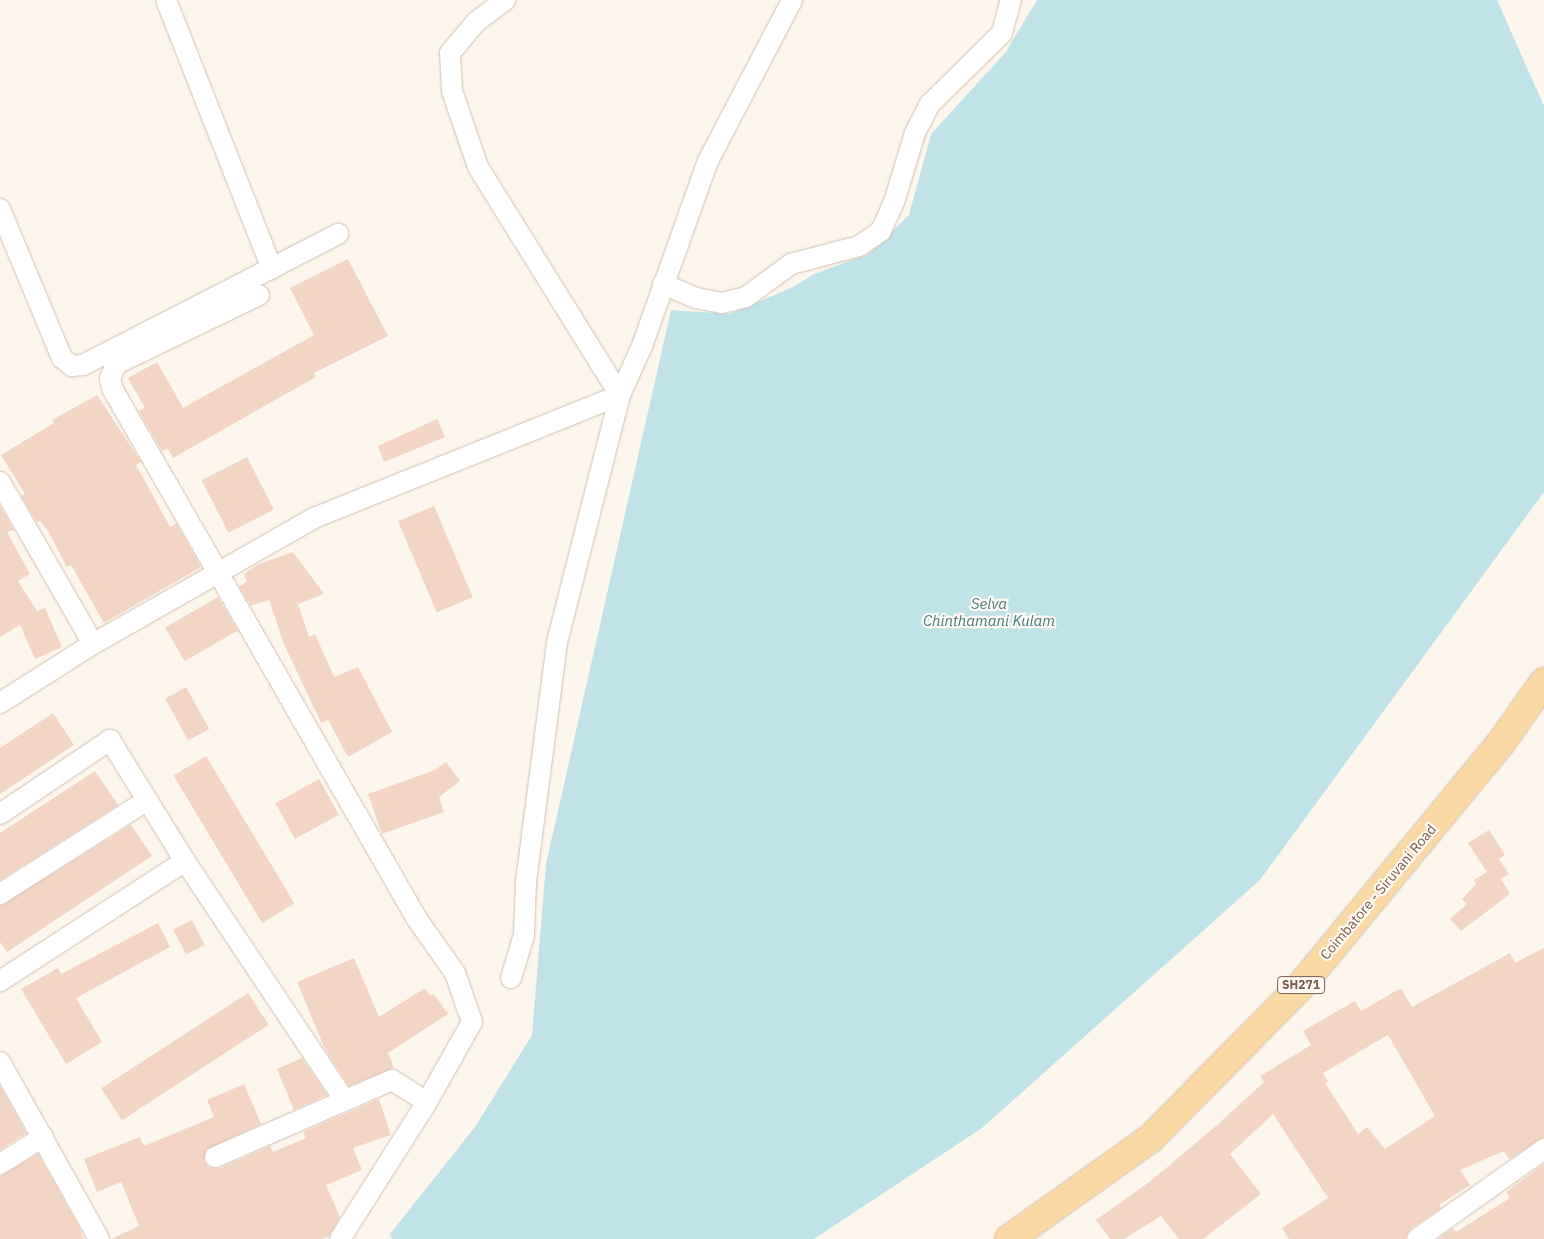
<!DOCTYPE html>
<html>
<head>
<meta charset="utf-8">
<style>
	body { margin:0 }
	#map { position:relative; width:1544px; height:1239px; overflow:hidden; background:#fdf6ec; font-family:"IBM Plex Sans",sans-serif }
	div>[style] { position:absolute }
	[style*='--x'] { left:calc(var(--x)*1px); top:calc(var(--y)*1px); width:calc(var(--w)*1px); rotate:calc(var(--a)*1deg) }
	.water>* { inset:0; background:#bfe3e8 }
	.building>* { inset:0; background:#f3d5c3; transform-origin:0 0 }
	.roads { filter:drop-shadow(0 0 1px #d1beb0) drop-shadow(0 0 1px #d1beb0) }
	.minor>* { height:20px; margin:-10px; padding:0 10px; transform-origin:10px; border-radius:10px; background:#fff }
	.primary>* { height:28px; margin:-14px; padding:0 14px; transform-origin:14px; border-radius:14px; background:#fbd9a5 }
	span { translate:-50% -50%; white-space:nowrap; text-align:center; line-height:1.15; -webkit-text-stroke:4.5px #fffaf3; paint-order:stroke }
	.shield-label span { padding:1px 4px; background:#fffaf3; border:1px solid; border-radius:4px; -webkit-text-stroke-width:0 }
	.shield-label { font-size:12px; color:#7a5c4d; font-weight:700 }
	.street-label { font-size:14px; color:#7a5c4d }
	.water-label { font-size:15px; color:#437c86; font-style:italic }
</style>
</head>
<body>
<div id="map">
	<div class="water">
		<i style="clip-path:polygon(1037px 0,1497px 0,1544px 106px,1544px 492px,1260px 880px,982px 1128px,814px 1239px,392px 1239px,390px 1234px,475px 1127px,532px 1035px,546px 864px,671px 310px,730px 314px,793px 287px,814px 274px,869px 254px,909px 215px,931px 134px,1005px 53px)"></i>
	</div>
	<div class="building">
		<i style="clip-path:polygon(348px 259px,388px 336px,314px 373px,316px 377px,173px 458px,168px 449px,162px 451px,139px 411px,145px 408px,128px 378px,157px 362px,183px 408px,314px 335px,290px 288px)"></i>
		<i style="clip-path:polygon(97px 395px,141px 462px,136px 465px,170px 527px,176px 523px,201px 567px,104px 623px,71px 565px,67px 567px,48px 531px,40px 521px,37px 522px,21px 496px,25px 494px,1px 455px,54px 423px,52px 420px)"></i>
		<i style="clip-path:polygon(437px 419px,445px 437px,384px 462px,378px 446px)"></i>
		<i style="left:247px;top:457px;width:59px;height:51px;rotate:63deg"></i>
		<i style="clip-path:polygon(0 506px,14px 530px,7px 532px,30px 574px,18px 581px,37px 611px,45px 608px,62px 647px,35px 659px,20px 625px,0 637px)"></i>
		<i style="left:434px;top:506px;width:99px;height:39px;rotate:67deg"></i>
		<i style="clip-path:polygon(293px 552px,324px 594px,298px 604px,309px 637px,315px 634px,334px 677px,358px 667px,392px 732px,348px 757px,328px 720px,321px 723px,284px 644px,269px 600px,251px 606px,239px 586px,247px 582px,244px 574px,257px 565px)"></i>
		<i style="left:218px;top:597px;width:39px;height:61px;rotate:60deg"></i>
		<i style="left:186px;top:687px;width:48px;height:24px;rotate:61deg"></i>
		<i style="clip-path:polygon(53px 713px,74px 745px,0 794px,0 748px)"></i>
		<i style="left:206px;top:756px;width:172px;height:38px;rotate:59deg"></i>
		<i style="clip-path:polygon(446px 762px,460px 781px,439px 797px,444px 812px,382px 834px,368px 794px,435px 770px)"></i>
		<i style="clip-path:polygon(95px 771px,118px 805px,0 880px,0 833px)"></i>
		<i style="left:319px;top:779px;width:41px;height:50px;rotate:61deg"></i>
		<i style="clip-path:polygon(131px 825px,152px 856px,7px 952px,0 942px,0 906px)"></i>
		<i style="clip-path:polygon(1489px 830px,1505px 855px,1499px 859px,1509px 874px,1501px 879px,1510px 894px,1461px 931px,1450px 919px,1467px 904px,1462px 899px,1476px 884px,1474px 880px,1487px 872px,1468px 843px)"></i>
		<i style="left:192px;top:920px;width:28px;height:21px;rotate:63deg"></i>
		<i style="clip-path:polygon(158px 923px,170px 947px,76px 998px,102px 1042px,66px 1064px,21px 989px,58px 968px,61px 974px)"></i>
		<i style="clip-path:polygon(evenodd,1544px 948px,1544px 1137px,1509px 1159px,1504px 1151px,1460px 1170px,1470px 1185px,1439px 1205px,1441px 1208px,1410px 1229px,1405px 1239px,1289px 1239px,1282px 1228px,1328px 1198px,1273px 1114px,1230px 1154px,1261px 1194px,1203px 1239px,1179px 1239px,1161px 1216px,1124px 1239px,1110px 1239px,1096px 1220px,1152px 1180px,1217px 1125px,1264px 1082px,1260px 1076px,1311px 1045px,1303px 1031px,1355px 1001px,1361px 1011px,1401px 988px,1412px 1007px,1510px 953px,1515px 963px,1544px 948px,1388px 1035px,1435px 1116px,1385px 1149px,1367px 1127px,1358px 1134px,1325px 1083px,1328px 1081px,1323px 1073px,1388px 1035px)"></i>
		<i style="clip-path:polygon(354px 958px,379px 1017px,425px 988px,430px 996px,434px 994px,448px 1014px,388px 1053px,394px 1068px,349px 1086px,325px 1049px,297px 982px)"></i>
		<i style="left:248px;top:993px;width:38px;height:175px;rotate:57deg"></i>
		<i style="clip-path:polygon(302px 1058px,327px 1095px,294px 1110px,277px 1069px)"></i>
		<i style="clip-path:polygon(244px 1084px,261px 1124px,206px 1150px,204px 1161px,208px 1167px,220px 1168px,270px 1146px,273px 1152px,306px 1138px,303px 1132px,379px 1099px,391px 1135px,353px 1148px,362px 1170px,326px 1185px,340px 1217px,329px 1236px,323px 1239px,111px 1239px,139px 1226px,121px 1182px,97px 1192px,84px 1159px,140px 1137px,144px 1146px,214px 1117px,207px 1100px)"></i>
		<i style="clip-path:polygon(0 1086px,26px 1133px,0 1150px)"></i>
		<i style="clip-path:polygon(38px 1154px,79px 1227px,84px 1239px,0 1239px,0 1176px)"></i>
		<i style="clip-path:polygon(1544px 1164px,1544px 1239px,1438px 1239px,1453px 1228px,1456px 1232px,1510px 1198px,1506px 1192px)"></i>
	</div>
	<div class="roads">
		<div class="minor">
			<i style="--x:166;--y:0;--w:289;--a:68.5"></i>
			<i style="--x:505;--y:0;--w:36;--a:143"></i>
			<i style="--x:476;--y:22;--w:40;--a:130"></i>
			<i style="--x:450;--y:53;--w:38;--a:87"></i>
			<i style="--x:452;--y:91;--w:80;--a:71.1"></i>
			<i style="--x:478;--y:167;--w:269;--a:58.1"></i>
			<i style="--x:620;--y:395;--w:256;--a:104.3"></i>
			<i style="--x:557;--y:643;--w:241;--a:97.4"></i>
			<i style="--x:526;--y:882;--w:53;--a:92.2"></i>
			<i style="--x:524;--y:935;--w:45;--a:106.8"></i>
			<i style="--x:0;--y:209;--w:161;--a:67.4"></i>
			<i style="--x:62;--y:358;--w:13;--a:39"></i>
			<i style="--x:72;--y:366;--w:11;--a:-5"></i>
			<i style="--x:83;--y:365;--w:287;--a:-27.2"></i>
			<i style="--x:663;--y:284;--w:36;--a:23"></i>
			<i style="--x:696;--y:298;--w:26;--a:11"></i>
			<i style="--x:722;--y:303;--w:25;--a:-14"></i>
			<i style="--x:746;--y:297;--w:56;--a:-36.3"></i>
			<i style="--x:791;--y:264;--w:70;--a:-14.8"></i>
			<i style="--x:859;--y:246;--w:27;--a:-34"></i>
			<i style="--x:881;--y:231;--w:35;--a:-66"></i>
			<i style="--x:895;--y:199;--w:69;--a:-73.1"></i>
			<i style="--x:915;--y:133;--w:33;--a:-63"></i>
			<i style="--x:930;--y:104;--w:101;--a:-44.6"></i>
			<i style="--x:1002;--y:33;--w:34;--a:-75"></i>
			<i style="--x:259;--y:295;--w:159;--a:154.2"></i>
			<i style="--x:116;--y:364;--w:16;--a:112"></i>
			<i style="--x:110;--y:379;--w:11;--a:75"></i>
			<i style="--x:113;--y:390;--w:610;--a:60.12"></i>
			<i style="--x:417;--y:919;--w:66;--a:54.9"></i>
			<i style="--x:455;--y:973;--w:52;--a:70.9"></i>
			<i style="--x:472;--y:1022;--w:92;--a:119.4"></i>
			<i style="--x:427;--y:1102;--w:162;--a:122.4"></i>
			<i style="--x:0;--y:482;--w:187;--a:60.1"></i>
			<i style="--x:0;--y:703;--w:110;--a:-32.4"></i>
			<i style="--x:93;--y:644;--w:254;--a:-29.7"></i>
			<i style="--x:314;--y:518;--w:330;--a:-21.9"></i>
			<i style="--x:620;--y:395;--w:54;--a:-65.8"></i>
			<i style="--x:642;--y:346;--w:196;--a:-70.4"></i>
			<i style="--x:708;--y:161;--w:182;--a:-62.4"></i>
			<i style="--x:0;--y:814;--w:133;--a:-33.9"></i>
			<i style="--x:110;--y:740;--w:142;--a:58.2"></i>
			<i style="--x:185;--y:861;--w:221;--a:147"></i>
			<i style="--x:185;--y:861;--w:286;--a:56.3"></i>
			<i style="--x:0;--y:894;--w:173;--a:-32.5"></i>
			<i style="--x:0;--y:1062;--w:203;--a:60.8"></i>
			<i style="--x:215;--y:1157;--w:193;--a:-23.5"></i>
			<i style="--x:392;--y:1080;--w:41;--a:32.2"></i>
			<i style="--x:0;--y:1164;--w:51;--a:-32.1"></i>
			<i style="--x:1417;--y:1239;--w:156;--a:-35.3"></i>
		</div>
		<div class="primary">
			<i style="--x:1009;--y:1239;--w:174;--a:-35.4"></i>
			<i style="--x:1151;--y:1138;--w:209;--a:-45.4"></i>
			<i style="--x:1298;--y:989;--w:318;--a:-50.5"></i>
			<i style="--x:1500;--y:744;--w:76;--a:-54.6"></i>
		</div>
	</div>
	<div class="shield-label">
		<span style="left:1301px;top:985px">SH271</span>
	</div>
	<div class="street-label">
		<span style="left:1378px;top:892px;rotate:-50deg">Coimbatore - Siruvani Road</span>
	</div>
	<div class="water-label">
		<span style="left:989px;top:612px">Selva<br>Chinthamani Kulam</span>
	</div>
</div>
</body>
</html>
